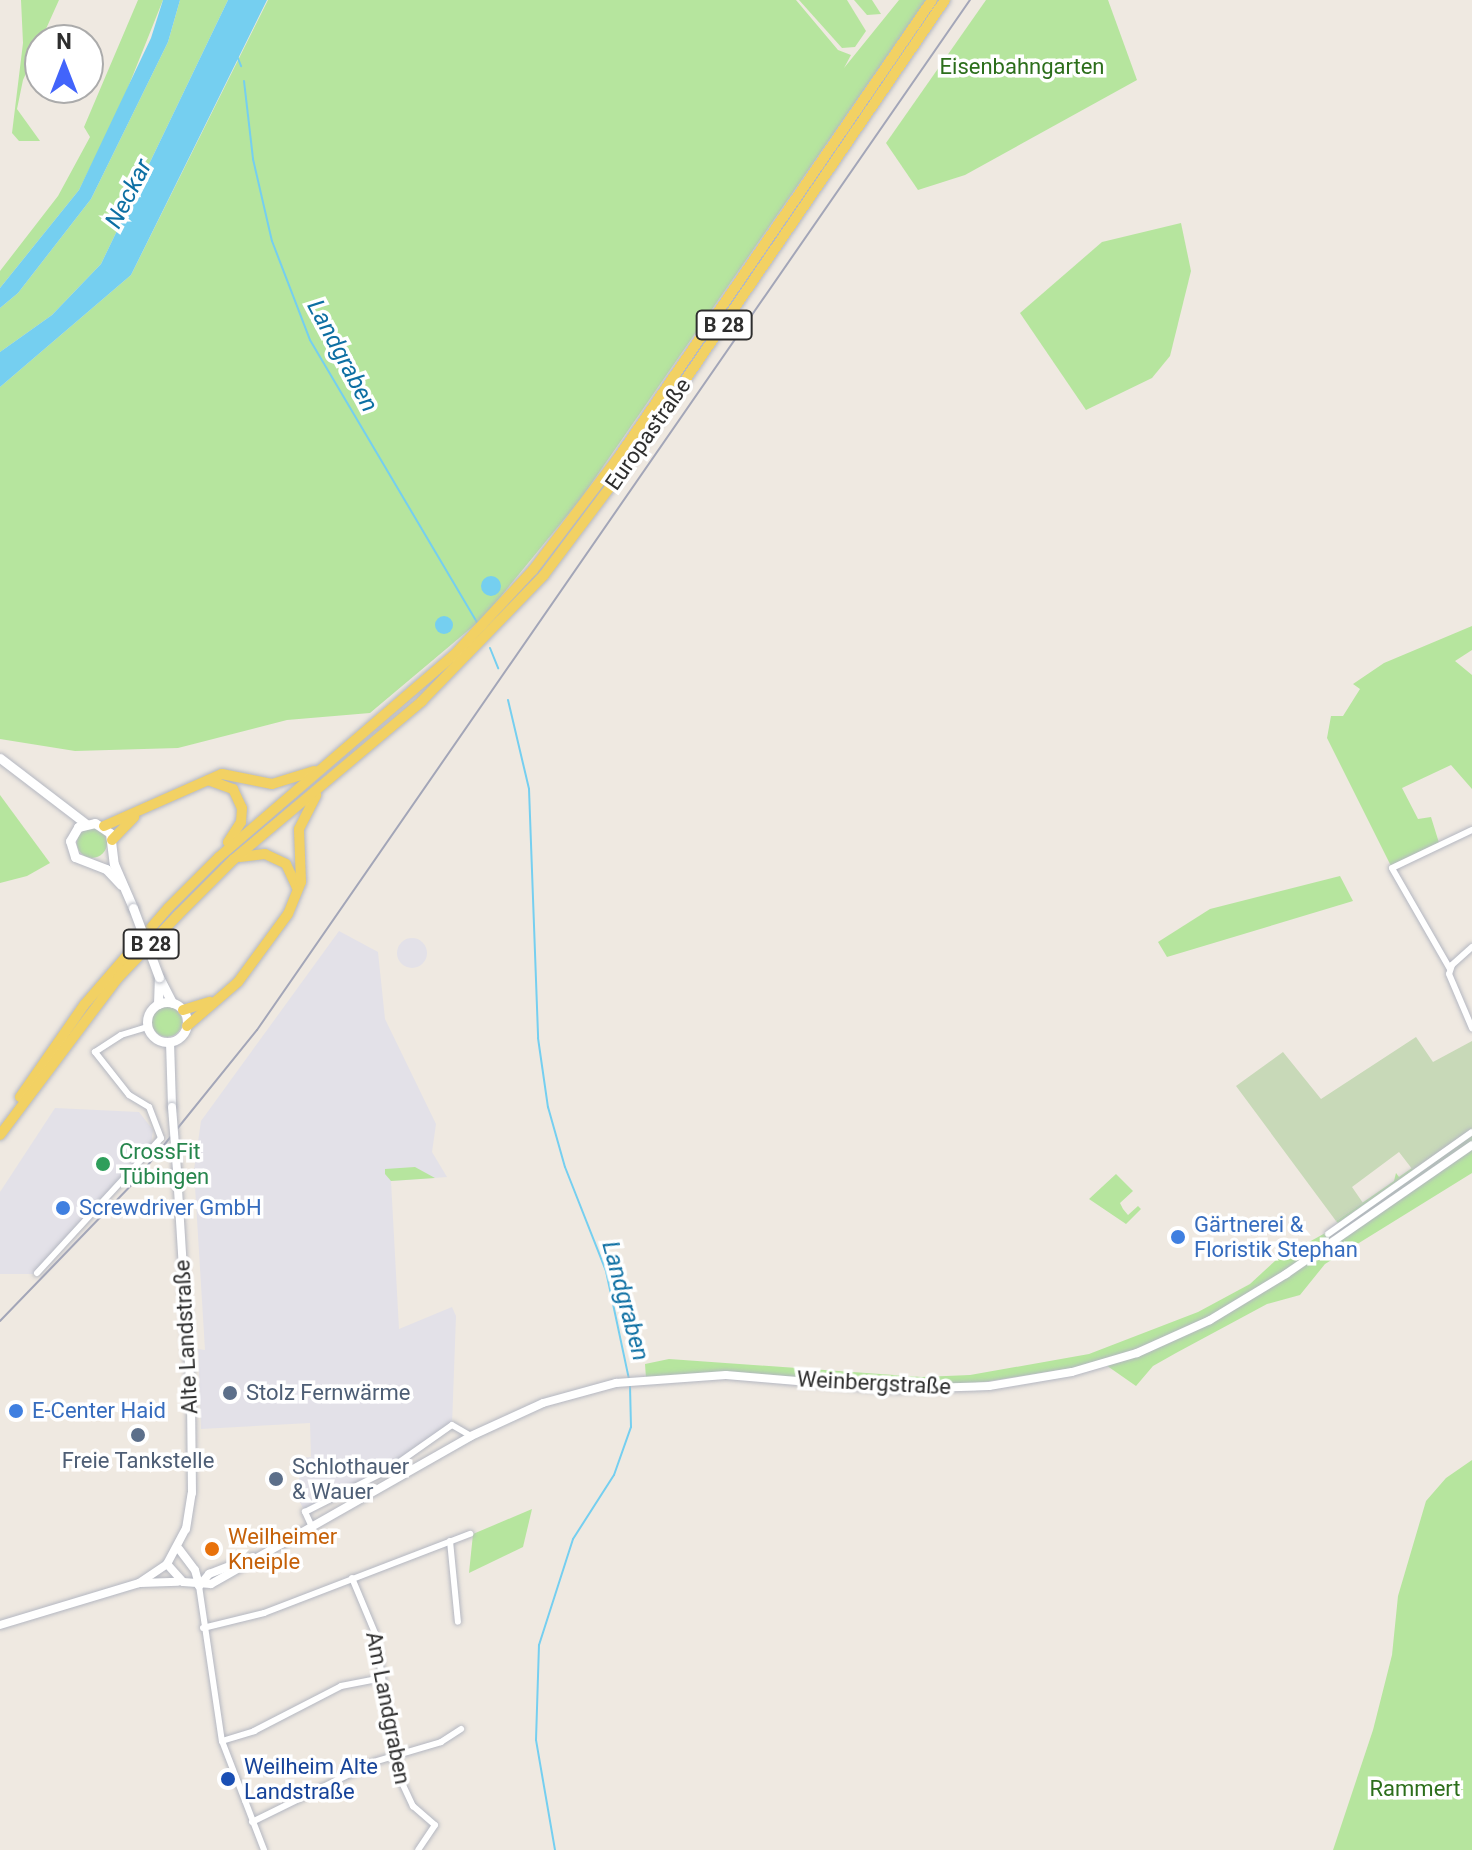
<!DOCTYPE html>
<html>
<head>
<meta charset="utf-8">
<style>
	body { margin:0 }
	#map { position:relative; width:1472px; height:1850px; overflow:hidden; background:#efe9e1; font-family:Roboto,sans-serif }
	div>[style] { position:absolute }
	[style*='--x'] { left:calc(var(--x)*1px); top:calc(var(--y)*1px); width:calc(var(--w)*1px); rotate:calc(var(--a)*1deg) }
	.industrial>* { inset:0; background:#e3e1e8 }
	.round { border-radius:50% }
	.green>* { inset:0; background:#b6e59e }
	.cemetery>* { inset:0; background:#c8d9b8 }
	.water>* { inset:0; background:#75cff0 }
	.stream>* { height:2px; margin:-1px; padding:0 1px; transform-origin:1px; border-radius:1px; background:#75cff0 }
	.roads { filter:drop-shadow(0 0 2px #b4b7c1) drop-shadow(0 0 2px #b4b7c1) }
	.minor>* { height:6px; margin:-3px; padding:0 3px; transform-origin:3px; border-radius:3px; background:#fff }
	.tertiary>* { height:8px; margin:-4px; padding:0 4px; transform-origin:4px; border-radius:4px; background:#fff }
	.secondary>* { height:9px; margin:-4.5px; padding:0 4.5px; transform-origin:4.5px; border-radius:4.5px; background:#fff }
	.secondary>.ring { margin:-4.5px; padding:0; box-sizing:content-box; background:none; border:9px solid #fff; border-radius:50% }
	.primary>* { height:10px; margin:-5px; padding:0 5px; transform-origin:5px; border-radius:5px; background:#f2d163 }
	.rail>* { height:2px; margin:-1px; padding:0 1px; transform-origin:1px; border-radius:1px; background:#a3a6b8 }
	.bridges { filter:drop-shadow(0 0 2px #b4b7c1) drop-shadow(0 0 2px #b4b7c1) }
	.tertiary-bridge>* { height:8px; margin:-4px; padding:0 4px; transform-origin:4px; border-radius:4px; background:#fff }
	.secondary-bridge>* { height:9px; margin:-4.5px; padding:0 4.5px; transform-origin:4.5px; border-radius:4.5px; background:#fff }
	.dots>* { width:22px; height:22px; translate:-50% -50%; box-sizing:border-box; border:4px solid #fff; border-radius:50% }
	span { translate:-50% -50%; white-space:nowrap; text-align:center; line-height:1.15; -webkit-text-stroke:7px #fff; paint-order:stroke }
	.shield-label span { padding:2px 6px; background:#fff; border:2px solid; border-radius:6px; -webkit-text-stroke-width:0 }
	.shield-label { font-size:20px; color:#2e2e2e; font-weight:700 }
	.park-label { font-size:22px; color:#2c6e1b }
	.street-label { font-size:22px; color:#2e2e2e }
	.leisure-label { font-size:22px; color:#27864d }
	.left { translate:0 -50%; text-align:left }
	.shop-label { font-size:22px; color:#366cbe }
	.service-label { font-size:22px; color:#4e5e75 }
	.food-label { font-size:22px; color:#c56008 }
	.transit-label { font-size:22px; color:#164399 }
	.water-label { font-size:24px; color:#0d6fa3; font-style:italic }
	.north { position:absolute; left:24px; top:24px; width:80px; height:80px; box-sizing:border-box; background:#fff; border:2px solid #ababab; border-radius:50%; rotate:0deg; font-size:22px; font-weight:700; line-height:32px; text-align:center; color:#2e2e2e }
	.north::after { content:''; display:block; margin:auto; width:28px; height:36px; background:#4264fb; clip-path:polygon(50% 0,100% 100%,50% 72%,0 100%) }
</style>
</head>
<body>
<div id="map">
	<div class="industrial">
		<i style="clip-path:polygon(339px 931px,378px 952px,385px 1019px,436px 1124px,432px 1152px,447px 1177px,391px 1181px,399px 1329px,452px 1307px,456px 1316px,452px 1425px,388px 1470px,305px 1512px,299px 1500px,299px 1458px,311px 1457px,310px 1423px,201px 1429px,198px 1349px,205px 1350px,194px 1170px,201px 1121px)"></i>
		<i class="round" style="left:397px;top:938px;width:30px;height:30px"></i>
		<i style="clip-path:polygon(55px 1108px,139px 1112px,153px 1130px,151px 1145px,34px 1274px,0 1274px,0 1192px)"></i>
	</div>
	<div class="green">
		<i style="clip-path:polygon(21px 0,59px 0,23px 80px,17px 109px,40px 141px,19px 141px,12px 133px,23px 43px)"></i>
		<i style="clip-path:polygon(138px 0,163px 0,119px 110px,79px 190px,0 288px,0 271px,58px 196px,90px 137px,84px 127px)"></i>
		<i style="clip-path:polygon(180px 0,228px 0,101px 264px,52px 315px,0 352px,0 308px,18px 293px,91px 199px,168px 42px)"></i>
		<i style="clip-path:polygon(268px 0,796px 0,838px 50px,851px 55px,844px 68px,899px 0,926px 0,580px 500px,483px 618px,370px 713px,287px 720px,178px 748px,75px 751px,0 739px,0 387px,131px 275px)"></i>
		<i style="clip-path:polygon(799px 0,847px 0,866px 31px,855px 47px,842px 48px)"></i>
		<i style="clip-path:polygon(854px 0,872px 0,881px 14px,867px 15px)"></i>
		<i style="clip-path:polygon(986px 0,1108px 0,1137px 80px,965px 175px,918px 190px,886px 143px)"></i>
		<i style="clip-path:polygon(1181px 223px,1191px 271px,1170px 356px,1152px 378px,1086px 410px,1020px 313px,1102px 242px)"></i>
		<i style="clip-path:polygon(1472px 626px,1472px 650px,1455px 661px,1472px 675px,1472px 789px,1451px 765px,1402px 788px,1418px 819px,1431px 817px,1440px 846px,1392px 868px,1327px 738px,1331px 716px,1343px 716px,1360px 689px,1353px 684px,1384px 663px)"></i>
		<i style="clip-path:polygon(0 795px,50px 863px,27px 876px,0 883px)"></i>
		<i class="round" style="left:77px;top:828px;width:30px;height:30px"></i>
		<i style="clip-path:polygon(1340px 876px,1353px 901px,1167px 957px,1158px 942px,1210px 909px)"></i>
		<i class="round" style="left:152px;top:1007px;width:30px;height:30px"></i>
		<i style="clip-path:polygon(1472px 1132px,1472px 1173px,1325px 1264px,1300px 1295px,1267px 1304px,1176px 1353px,1153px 1366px,1136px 1386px,1103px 1363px,940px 1389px,769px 1377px,646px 1378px,645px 1364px,669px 1359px,922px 1377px,970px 1375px,1089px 1354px,1198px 1312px,1250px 1284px,1276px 1260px,1340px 1225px,1336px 1221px,1394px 1181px,1396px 1173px,1399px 1177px,1412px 1168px,1416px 1173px)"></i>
		<i style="clip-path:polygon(415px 1167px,435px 1178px,391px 1181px,385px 1174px,385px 1169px)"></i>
		<i style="clip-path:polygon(1116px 1174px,1133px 1191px,1120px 1203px,1123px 1209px,1128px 1215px,1138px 1206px,1141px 1209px,1126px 1224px,1089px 1199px)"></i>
		<i style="clip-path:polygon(1472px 1460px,1472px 1850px,1333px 1850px,1373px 1730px,1392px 1655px,1398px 1596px,1426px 1501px,1446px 1478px)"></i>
		<i style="clip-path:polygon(532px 1509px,523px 1547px,469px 1573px,473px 1534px)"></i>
	</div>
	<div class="cemetery">
		<i style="clip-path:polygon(1416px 1037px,1433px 1062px,1472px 1041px,1472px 1132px,1416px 1174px,1399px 1152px,1352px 1187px,1363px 1203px,1336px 1221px,1236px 1086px,1283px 1052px,1321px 1099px)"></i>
	</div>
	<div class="water">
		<i style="clip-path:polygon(163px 0,180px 0,168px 42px,91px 199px,18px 293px,0 308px,0 288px,79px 190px,151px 38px)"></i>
		<i style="clip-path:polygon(228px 0,267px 0,131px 275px,0 387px,0 352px,52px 315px,101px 264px)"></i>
		<i class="round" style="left:481px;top:576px;width:20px;height:20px"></i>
		<i class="round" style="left:435px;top:616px;width:18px;height:18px"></i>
	</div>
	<div class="stream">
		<i style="--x:237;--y:56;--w:11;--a:68"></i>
		<i style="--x:244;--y:81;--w:79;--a:83.4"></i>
		<i style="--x:253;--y:159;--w:84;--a:77"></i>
		<i style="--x:272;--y:241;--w:106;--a:69"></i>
		<i style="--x:310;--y:340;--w:328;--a:59.4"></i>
		<i style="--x:490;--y:648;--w:22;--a:68"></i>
		<i style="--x:508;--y:700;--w:91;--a:76.7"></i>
		<i style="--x:529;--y:789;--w:249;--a:87.9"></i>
		<i style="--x:538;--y:1038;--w:70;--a:81.8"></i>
		<i style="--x:548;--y:1107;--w:62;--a:74.2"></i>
		<i style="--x:565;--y:1167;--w:112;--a:68.5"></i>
		<i style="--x:606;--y:1271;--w:110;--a:78"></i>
		<i style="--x:555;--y:1850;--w:112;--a:-99.8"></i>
		<i style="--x:536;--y:1740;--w:95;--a:-88.2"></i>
		<i style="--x:539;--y:1645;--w:111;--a:-72.2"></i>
		<i style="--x:573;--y:1539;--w:76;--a:-57.4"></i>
		<i style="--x:614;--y:1475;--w:51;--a:-70.5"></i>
		<i style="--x:631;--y:1427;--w:42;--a:-91.4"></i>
	</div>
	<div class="roads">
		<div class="minor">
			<i style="--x:1472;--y:947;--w:27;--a:138"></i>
			<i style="--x:1452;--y:965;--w:9;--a:108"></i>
			<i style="--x:1449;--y:974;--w:59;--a:66.9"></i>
			<i style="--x:1450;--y:969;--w:116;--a:-119.9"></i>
			<i style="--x:1392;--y:868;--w:89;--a:-25.4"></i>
			<i style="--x:1328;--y:1234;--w:176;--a:-35.3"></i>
			<i style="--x:37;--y:1273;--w:183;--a:-47.4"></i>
			<i style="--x:161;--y:1138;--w:33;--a:-111"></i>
			<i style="--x:149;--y:1107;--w:23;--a:-149"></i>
			<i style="--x:129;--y:1095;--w:55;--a:-128.3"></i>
			<i style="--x:95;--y:1052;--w:31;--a:-33"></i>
			<i style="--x:121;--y:1035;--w:27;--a:-17"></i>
			<i style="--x:312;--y:1527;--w:17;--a:-115"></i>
			<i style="--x:305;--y:1512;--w:93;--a:-26.8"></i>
			<i style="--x:388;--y:1470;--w:78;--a:-35.1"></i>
			<i style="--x:452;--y:1425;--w:22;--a:30"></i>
			<i style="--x:450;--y:1541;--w:81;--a:84.4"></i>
			<i style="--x:352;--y:1578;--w:60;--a:67.3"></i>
			<i style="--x:375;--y:1633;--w:141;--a:81"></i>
			<i style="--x:397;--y:1772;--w:38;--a:65"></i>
			<i style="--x:413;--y:1806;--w:29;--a:41"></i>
			<i style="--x:435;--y:1825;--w:30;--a:124"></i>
			<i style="--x:199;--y:1586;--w:157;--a:81.6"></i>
			<i style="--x:222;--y:1741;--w:117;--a:68.9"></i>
			<i style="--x:203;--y:1628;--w:63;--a:-13.8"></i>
			<i style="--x:264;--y:1613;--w:221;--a:-21"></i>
			<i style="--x:222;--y:1741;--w:34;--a:-17"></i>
			<i style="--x:254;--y:1731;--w:98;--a:-27.3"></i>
			<i style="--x:341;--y:1686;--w:42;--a:-11"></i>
			<i style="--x:252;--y:1822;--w:136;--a:-26.2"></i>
			<i style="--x:374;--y:1762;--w:70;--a:-16.6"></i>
			<i style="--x:441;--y:1742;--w:24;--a:-33"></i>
		</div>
		<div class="tertiary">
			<i style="--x:170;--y:1042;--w:65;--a:88.2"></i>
			<i style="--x:179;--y:1549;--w:26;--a:53"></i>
			<i style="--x:195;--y:1570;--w:16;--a:75"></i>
			<i style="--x:167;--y:1564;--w:24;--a:48"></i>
			<i style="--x:183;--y:1582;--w:28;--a:4"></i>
			<i style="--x:211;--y:1584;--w:299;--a:-29.6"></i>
			<i style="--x:471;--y:1436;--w:79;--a:-24.6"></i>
			<i style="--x:543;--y:1403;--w:76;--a:-15.3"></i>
			<i style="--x:616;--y:1383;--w:110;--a:-4.2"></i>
			<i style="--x:726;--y:1375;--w:169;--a:4.8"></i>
			<i style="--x:894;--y:1389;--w:95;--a:-1.8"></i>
			<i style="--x:989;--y:1386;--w:84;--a:-9.6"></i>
			<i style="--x:1072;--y:1372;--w:68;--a:-16.3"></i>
			<i style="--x:1137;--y:1353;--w:80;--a:-24.3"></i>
			<i style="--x:1210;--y:1320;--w:89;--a:-31.2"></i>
			<i style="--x:1286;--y:1274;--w:226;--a:-34.7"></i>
			<i style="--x:140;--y:1583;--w:38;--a:-2"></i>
			<i style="--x:199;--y:1586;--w:16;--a:-50"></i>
			<i style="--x:209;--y:1574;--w:47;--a:-21.1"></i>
			<i style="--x:0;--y:1625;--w:145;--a:-16.8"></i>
			<i style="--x:139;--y:1583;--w:34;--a:-34"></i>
			<i style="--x:167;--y:1564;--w:40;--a:-62"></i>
			<i style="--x:186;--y:1529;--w:36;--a:-81"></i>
			<i style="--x:192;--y:1493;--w:97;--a:-90.6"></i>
			<i style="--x:191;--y:1396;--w:225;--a:-93.6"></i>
		</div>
		<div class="secondary">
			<i style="--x:0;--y:758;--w:107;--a:37.4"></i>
			<i style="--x:121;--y:885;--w:22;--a:-133"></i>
			<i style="--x:106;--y:869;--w:33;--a:-159"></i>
			<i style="--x:75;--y:857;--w:17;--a:-107"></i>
			<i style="--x:70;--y:841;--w:16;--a:-60"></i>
			<i style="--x:78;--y:827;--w:17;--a:-13"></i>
			<i style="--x:95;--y:823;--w:18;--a:34"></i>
			<i style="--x:110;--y:833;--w:31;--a:83"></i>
			<i style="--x:114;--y:864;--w:48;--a:66.6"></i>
			<i style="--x:159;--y:977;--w:29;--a:63"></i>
			<i class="ring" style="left:147px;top:1002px;width:31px;height:31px"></i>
			<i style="--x:158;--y:1004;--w:27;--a:-88"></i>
		</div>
		<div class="primary">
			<i style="--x:208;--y:780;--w:27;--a:20"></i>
			<i style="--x:233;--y:789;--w:21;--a:65"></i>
			<i style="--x:242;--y:808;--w:14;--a:94"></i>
			<i style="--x:241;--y:822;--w:24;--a:123"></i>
			<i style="--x:104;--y:826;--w:129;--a:-23.8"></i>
			<i style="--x:222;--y:774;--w:51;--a:11.3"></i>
			<i style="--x:272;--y:784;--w:44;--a:-17.2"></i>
			<i style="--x:112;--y:840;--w:32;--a:-46"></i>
			<i style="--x:240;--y:857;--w:25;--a:-7"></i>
			<i style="--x:265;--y:854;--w:23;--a:25"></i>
			<i style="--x:286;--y:864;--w:26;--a:65"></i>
			<i style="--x:183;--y:1010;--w:28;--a:-17"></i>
			<i style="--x:187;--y:1026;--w:67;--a:-40.8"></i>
			<i style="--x:238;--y:982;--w:84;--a:-53.7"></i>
			<i style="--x:288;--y:914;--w:35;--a:-68"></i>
			<i style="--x:301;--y:882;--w:53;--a:-92.2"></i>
			<i style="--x:299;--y:829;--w:38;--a:-63"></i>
			<i style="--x:20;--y:1097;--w:112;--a:-55.2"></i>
			<i style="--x:84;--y:1005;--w:128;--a:-49.1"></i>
			<i style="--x:168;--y:908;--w:72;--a:-45"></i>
			<i style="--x:219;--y:857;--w:308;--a:-40.7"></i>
			<i style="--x:453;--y:656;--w:117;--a:-47.1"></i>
			<i style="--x:533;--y:570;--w:144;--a:-52.9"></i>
			<i style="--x:620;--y:455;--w:552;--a:-55.56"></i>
			<i style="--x:0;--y:1135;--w:196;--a:-53.1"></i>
			<i style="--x:118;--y:978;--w:87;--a:-46.4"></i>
			<i style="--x:178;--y:915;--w:79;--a:-45"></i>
			<i style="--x:234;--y:859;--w:246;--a:-40"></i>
			<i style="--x:422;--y:701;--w:175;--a:-45.9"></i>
			<i style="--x:544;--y:575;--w:146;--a:-53.1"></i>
			<i style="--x:632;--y:458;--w:555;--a:-55.65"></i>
		</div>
	</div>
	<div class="rail">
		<i style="--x:0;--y:1321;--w:194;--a:-46"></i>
		<i style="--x:135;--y:1181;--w:194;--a:-51.1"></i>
		<i style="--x:257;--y:1030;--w:1253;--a:-55.31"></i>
	</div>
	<div class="bridges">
		<div class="tertiary-bridge">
			<i style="--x:172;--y:1107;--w:64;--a:85.5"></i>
		</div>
		<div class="secondary-bridge">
			<i style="--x:133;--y:908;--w:74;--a:69.4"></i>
		</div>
	</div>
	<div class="dots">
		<i style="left:103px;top:1164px;background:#2e9e5b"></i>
		<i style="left:63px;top:1208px;background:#3f7fe0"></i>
		<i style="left:1178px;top:1237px;background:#3f7fe0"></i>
		<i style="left:230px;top:1393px;background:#5c6f8a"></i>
		<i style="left:16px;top:1411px;background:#3f7fe0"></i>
		<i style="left:138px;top:1435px;background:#5c6f8a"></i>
		<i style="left:276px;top:1479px;background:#5c6f8a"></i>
		<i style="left:212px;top:1549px;background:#e8710a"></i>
		<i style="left:228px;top:1779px;background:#1a4fb4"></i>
	</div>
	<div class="shield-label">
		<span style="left:724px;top:325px">B 28</span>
		<span style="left:151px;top:944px">B 28</span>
	</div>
	<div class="park-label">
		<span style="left:1022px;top:67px">Eisenbahngarten</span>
		<span style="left:1415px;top:1789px">Rammert</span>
	</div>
	<div class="street-label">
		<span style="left:648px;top:434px;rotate:-55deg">Europastraße</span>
		<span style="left:186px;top:1337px;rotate:-93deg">Alte Landstraße</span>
		<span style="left:874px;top:1383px;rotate:3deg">Weinbergstraße</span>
		<span style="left:388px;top:1708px;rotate:79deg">Am Landgraben</span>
	</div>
	<div class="leisure-label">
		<span class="left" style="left:119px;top:1164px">CrossFit<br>Tübingen</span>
	</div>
	<div class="shop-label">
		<span class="left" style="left:79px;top:1208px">Screwdriver GmbH</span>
		<span class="left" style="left:1194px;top:1237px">Gärtnerei &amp;<br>Floristik Stephan</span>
		<span class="left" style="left:32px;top:1411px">E-Center Haid</span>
	</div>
	<div class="service-label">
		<span class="left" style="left:246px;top:1393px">Stolz Fernwärme</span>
		<span style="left:138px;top:1461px">Freie Tankstelle</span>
		<span class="left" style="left:292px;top:1479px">Schlothauer<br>&amp; Wauer</span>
	</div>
	<div class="food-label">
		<span class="left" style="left:228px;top:1549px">Weilheimer<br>Kneiple</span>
	</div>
	<div class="transit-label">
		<span class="left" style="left:244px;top:1779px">Weilheim Alte<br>Landstraße</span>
	</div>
	<div class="water-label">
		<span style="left:129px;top:194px;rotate:-63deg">Neckar</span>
		<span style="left:342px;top:356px;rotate:62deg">Landgraben</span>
		<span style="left:625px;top:1301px;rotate:75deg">Landgraben</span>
	</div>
	<div class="north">N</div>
</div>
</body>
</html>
